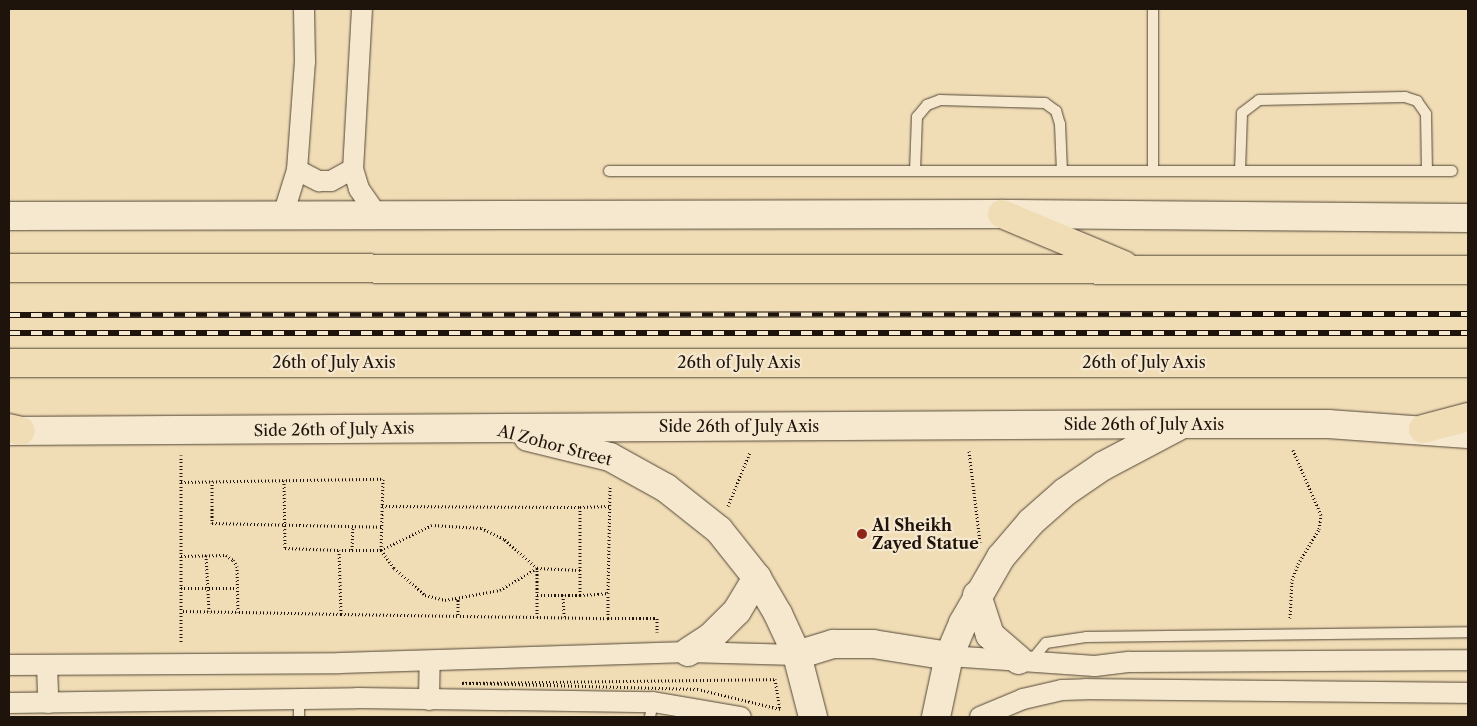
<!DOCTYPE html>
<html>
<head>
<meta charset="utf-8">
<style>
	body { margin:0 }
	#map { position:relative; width:1477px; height:726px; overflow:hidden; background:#f0dcb5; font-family:"Libre Caslon Text",serif }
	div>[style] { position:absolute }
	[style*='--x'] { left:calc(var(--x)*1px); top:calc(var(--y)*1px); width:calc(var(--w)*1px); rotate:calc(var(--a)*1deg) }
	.path>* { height:3px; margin-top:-1.5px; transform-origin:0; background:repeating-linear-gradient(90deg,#1e140c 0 1px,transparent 0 3.5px) }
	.roads { filter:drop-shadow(0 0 1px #524636) drop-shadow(0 0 1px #524636) }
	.lane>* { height:10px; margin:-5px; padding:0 5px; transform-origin:5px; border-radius:5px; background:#f5e8cf }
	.street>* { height:20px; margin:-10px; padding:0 10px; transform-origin:10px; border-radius:10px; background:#f5e8cf }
	.secondary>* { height:28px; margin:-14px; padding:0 14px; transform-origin:14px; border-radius:14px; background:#f5e8cf }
	.highway>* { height:28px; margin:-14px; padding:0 14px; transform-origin:14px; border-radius:14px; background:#f0dcb5 }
	.rail>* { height:5.5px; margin-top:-2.75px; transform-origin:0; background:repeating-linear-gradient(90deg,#f5e8cf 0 11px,#1e140c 0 22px); box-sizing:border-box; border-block:1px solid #1e140c }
	.dots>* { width:14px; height:14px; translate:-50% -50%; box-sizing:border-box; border:2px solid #f5e8cf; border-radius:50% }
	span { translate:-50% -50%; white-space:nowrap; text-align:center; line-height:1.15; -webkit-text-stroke:4.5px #f5e8cf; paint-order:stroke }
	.street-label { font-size:16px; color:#1e140c }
	.poi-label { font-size:16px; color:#1e140c; font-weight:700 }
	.left { translate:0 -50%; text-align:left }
	.frame { position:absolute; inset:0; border:10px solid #1e140c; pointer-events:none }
</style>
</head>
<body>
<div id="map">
	<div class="path">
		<i style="--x:969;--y:451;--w:92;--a:83.1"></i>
		<i style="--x:181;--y:455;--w:188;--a:90"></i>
		<i style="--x:284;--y:480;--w:68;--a:89.2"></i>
		<i style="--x:285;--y:548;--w:54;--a:2.1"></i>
		<i style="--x:212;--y:481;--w:42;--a:90"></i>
		<i style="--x:212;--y:523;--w:170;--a:1.3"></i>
		<i style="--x:181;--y:482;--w:202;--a:-0.9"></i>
		<i style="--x:383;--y:479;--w:71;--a:91.6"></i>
		<i style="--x:381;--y:550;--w:42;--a:180"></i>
		<i style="--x:339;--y:550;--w:64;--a:88.2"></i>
		<i style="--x:341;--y:614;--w:160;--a:-178.9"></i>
		<i style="--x:382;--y:506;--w:198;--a:0.3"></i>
		<i style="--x:580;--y:507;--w:88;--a:90"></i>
		<i style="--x:580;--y:595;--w:18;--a:-3"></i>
		<i style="--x:598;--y:594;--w:10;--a:-6"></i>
		<i style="--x:608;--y:593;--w:107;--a:-88.9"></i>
		<i style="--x:728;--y:506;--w:58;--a:-67.8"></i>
		<i style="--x:580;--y:507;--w:29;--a:-2"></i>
		<i style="--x:352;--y:550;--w:24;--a:-88"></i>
		<i style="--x:206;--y:555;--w:56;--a:86.9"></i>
		<i style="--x:181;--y:556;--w:45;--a:-1.3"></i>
		<i style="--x:226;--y:555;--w:9;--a:36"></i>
		<i style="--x:233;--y:560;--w:7;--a:56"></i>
		<i style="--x:237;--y:566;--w:46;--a:88.8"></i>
		<i style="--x:181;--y:588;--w:56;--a:0"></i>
		<i style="--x:537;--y:595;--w:43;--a:0"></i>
		<i style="--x:563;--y:595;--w:22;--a:87"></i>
		<i style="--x:341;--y:614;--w:267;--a:0.9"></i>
		<i style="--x:608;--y:618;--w:25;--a:-90"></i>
		<i style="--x:458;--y:615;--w:17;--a:-90"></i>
		<i style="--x:537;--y:617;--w:49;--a:-90"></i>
		<i style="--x:537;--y:568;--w:44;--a:-138.7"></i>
		<i style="--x:504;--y:539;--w:25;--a:-154"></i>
		<i style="--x:481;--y:528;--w:49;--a:-176.5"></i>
		<i style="--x:432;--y:525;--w:57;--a:153.9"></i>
		<i style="--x:381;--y:550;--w:22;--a:54"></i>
		<i style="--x:394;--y:568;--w:41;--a:41.1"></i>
		<i style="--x:425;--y:595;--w:21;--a:14"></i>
		<i style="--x:445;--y:600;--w:56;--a:-10.3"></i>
		<i style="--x:500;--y:590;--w:43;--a:-30.7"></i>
		<i style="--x:537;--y:568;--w:43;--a:2.7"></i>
		<i style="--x:608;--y:618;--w:49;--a:0"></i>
		<i style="--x:657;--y:618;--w:14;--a:90"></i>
		<i style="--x:1290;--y:618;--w:38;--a:-87"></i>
		<i style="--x:1292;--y:580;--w:17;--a:-69"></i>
		<i style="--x:1298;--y:564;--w:41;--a:-59"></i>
		<i style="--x:1319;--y:529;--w:14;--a:-82"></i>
		<i style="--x:1321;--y:515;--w:71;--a:-113.3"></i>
		<i style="--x:775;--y:679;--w:30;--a:81"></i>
		<i style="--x:780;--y:709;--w:84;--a:-166.3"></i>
		<i style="--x:698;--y:689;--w:236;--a:-178.5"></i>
		<i style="--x:462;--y:683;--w:313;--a:-0.7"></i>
	</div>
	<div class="roads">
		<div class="lane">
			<i style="--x:609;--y:171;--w:843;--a:0"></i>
			<i style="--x:915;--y:171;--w:54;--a:-87.9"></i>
			<i style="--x:917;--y:117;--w:16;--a:-50"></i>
			<i style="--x:927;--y:105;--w:14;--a:-21"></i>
			<i style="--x:940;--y:100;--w:105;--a:1.6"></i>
			<i style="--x:1045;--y:103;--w:14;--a:36"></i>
			<i style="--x:1056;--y:111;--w:14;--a:73"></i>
			<i style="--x:1060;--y:124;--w:47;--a:87.6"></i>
			<i style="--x:1153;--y:171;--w:162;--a:-90"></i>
			<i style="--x:1240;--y:171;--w:58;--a:-88"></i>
			<i style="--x:1242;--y:113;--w:21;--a:-37"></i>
			<i style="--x:1259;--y:100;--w:146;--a:-1.2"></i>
			<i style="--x:1405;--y:97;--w:13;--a:18"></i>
			<i style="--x:1417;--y:101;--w:16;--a:55"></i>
			<i style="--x:1426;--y:114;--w:57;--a:89"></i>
			<i style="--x:1032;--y:660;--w:22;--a:-51"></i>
			<i style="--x:1046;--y:643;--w:40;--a:-8.5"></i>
			<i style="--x:1086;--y:637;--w:382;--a:-0.7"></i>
			<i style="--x:299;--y:699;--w:18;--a:90"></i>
			<i style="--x:650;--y:717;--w:15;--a:-79"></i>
		</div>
		<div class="street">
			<i style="--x:362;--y:9;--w:160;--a:93.2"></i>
			<i style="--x:353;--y:169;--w:21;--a:73"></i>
			<i style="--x:359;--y:189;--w:32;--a:55"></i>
			<i style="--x:297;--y:170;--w:25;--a:27"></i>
			<i style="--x:319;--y:181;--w:12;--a:0"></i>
			<i style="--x:331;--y:181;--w:25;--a:-29"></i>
			<i style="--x:283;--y:215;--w:47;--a:-72.7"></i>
			<i style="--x:297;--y:170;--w:108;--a:-85.8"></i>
			<i style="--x:305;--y:62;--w:53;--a:-91.1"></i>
			<i style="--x:949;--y:656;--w:146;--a:3.9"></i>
			<i style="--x:1095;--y:666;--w:35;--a:-7"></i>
			<i style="--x:1130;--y:662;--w:338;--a:-0.3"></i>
			<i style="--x:9;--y:665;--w:331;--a:-0.3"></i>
			<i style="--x:340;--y:663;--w:348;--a:-1.8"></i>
			<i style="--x:688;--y:652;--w:109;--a:1.6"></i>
			<i style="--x:47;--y:665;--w:38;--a:88"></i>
			<i style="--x:429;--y:700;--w:39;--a:-89"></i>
			<i style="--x:9;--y:703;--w:348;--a:-0.8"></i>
			<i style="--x:357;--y:698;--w:296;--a:0.8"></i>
			<i style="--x:653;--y:702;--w:89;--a:9.7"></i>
			<i style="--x:980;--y:717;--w:47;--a:-22.7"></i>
			<i style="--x:1023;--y:699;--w:40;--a:-13"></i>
			<i style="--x:1062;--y:690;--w:24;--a:-2"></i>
			<i style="--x:1086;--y:689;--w:382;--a:0.6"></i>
		</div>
		<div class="secondary">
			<i style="--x:9;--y:216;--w:993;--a:-0.12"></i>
			<i style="--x:1002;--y:214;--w:466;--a:0.5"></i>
			<i style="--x:9;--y:431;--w:1175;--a:-0.34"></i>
			<i style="--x:1184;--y:424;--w:144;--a:0"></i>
			<i style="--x:1328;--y:424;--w:140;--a:4.1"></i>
			<i style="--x:528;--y:437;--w:84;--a:13.7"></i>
			<i style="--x:610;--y:457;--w:64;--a:29"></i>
			<i style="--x:666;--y:488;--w:68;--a:38.4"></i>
			<i style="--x:719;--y:530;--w:61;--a:51.6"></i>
			<i style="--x:757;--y:578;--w:42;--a:59.7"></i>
			<i style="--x:778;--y:614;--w:45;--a:65.1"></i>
			<i style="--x:797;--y:655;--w:64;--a:75.5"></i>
			<i style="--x:977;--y:595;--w:42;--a:72"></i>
			<i style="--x:990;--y:635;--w:38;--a:41"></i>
			<i style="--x:688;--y:652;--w:27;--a:-33"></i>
			<i style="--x:711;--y:637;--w:37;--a:-45"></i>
			<i style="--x:737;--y:611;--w:39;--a:-59"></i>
			<i style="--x:797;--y:655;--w:38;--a:-17"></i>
			<i style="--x:833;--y:644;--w:40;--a:0"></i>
			<i style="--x:873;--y:644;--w:77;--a:9"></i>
			<i style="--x:936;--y:717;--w:62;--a:-78"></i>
			<i style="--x:949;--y:656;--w:36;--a:-67"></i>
			<i style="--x:963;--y:623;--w:76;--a:-60.1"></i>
			<i style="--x:1001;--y:557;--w:46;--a:-49.4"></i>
			<i style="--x:1031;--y:522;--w:45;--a:-41.4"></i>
			<i style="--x:1065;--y:492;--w:46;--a:-34.4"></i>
			<i style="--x:1103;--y:466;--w:86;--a:-27.8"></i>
		</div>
		<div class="highway">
			<i style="--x:1002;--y:214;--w:132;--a:22.7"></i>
			<i style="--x:9;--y:268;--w:1459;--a:0.08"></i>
			<i style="--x:9;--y:363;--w:1459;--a:0"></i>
			<i style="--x:9;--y:428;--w:12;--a:14"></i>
			<i style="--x:1423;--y:429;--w:47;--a:-14.9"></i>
		</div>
	</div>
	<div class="rail">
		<i style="--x:9;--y:315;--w:1459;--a:-0.04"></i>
		<i style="--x:9;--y:333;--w:1459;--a:0"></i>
	</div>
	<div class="dots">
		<i style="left:862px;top:534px;background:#8f2418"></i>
	</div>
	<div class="street-label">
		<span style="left:334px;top:362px">26th of July Axis</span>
		<span style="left:739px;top:362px">26th of July Axis</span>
		<span style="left:1144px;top:362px">26th of July Axis</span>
		<span style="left:1144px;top:424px">Side 26th of July Axis</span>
		<span style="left:739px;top:426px">Side 26th of July Axis</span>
		<span style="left:334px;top:429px;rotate:-1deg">Side 26th of July Axis</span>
		<span style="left:555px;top:445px;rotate:15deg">Al Zohor Street</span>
	</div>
	<div class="poi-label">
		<span class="left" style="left:872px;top:534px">Al Sheikh<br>Zayed Statue</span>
	</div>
	<div class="frame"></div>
</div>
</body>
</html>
